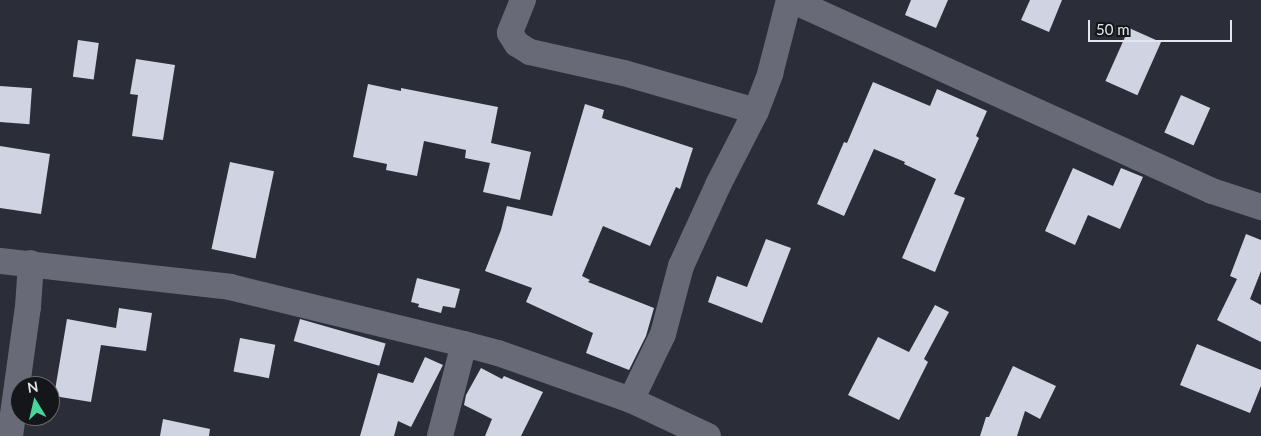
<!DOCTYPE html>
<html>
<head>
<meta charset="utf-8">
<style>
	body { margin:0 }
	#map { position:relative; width:1261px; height:436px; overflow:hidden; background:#2b2d38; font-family:Lato,sans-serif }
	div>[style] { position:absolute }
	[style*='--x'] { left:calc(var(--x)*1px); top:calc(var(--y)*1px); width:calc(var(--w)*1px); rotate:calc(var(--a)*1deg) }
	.building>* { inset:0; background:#d0d3e1; transform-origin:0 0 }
	.minor>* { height:26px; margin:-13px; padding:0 13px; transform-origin:13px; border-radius:13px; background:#686b77 }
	span { translate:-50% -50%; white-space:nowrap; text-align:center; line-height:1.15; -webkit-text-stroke:5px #15161a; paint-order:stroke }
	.north { position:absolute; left:10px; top:376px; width:50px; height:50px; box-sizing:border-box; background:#15161a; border:1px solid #68696e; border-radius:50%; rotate:351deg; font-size:14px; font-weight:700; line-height:20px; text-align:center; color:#e4e6ed }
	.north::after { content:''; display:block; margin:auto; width:18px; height:22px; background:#49d49c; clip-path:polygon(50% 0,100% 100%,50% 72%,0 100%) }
	.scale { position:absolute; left:1088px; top:20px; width:144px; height:22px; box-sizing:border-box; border:2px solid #e4e6ed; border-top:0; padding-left:6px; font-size:15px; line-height:18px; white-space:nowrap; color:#e4e6ed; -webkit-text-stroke:4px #15161a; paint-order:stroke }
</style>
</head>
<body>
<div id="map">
	<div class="building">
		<i style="clip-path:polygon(911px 0,948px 0,936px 28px,905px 15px)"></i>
		<i style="clip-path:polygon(1030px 0,1062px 0,1049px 32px,1021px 20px)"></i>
		<i style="left:1129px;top:28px;width:35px;height:58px;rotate:24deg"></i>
		<i style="left:78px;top:40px;width:21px;height:37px;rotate:8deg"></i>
		<i style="clip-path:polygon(136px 59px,175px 65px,163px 140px,132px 136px,138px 95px,130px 94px)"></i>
		<i style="clip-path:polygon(873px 82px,930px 106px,937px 89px,987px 111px,976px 136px,979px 138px,954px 194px,965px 198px,935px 272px,902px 258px,936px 179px,904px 164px,905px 162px,874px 149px,844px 216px,817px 204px,844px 142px,847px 143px)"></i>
		<i style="clip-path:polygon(368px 84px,401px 91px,401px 88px,498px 107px,491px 143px,531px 152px,520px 200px,483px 192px,490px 163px,465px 158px,466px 150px,424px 141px,417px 176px,386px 170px,387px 164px,353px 157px)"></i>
		<i style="left:0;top:86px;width:32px;height:36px;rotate:4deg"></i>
		<i style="left:1181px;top:95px;width:32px;height:41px;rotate:24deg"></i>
		<i style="clip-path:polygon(585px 104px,604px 110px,602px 118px,693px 148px,680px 189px,676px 187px,650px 246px,603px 226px,582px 276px,590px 280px,588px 282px,654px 308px,646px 336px,629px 370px,586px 353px,593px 333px,526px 302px,532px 288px,485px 271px,501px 230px,507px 206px,552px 216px)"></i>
		<i style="clip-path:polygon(0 146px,50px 154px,41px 214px,0 208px)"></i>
		<i style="left:230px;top:162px;width:45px;height:89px;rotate:12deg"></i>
		<i style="clip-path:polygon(1073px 168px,1113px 186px,1121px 168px,1143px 177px,1120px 229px,1088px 215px,1075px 245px,1045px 231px)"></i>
		<i style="clip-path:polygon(1246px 234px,1261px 240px,1261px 271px,1250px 299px,1261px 305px,1261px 342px,1217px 320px,1237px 279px,1230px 276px)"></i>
		<i style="clip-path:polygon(766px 239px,791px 248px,762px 323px,708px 302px,717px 276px,747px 287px)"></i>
		<i style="clip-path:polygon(417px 278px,460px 289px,455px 308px,443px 306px,441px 313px,418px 307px,419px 304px,411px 302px)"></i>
		<i style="clip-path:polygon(935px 305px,949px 312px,924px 359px,928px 362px,899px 420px,848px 395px,878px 337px,909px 352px)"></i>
		<i style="clip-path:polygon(119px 308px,152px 313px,146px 351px,101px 345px,91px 402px,54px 396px,67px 319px,116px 328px)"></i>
		<i style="left:300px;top:319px;width:89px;height:23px;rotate:16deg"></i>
		<i style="left:240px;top:338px;width:36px;height:34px;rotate:11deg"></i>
		<i style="clip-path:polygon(1197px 344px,1261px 370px,1261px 386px,1250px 413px,1180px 385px)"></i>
		<i style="clip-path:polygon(425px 357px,443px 365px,411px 427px,398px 421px,394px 436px,360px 436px,378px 373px,413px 383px)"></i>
		<i style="clip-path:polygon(1013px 366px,1056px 386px,1040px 419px,1025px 411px,1017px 436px,980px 436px,986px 417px,989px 417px)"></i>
		<i style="clip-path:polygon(481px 368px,502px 379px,504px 376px,543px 392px,521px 436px,485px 436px,492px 419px,464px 405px,466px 395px)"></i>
		<i style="clip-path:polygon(163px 419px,210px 429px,209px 436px,160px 436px)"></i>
	</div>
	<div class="minor">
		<i style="--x:523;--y:0;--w:35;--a:112"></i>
		<i style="--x:510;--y:33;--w:13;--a:58"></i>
		<i style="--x:517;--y:44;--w:15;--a:32"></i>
		<i style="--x:530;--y:52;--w:96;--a:12.6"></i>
		<i style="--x:624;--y:73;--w:137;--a:16.1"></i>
		<i style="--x:791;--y:0;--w:462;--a:24.4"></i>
		<i style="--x:1212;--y:191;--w:52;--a:18.1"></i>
		<i style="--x:0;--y:261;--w:231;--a:6.4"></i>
		<i style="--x:230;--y:287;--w:241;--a:13.7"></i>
		<i style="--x:464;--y:344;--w:35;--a:15"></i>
		<i style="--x:498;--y:353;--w:141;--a:19.5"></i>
		<i style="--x:631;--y:400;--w:85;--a:25.1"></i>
		<i style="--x:631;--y:400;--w:73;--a:-64.1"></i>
		<i style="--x:663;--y:334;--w:70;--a:-75.2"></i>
		<i style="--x:681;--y:266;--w:89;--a:-65.4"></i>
		<i style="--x:718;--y:185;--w:83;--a:-62.8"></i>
		<i style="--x:756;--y:111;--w:40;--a:-69"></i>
		<i style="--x:770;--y:74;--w:76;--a:-75.6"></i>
		<i style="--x:10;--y:436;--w:130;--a:-82.1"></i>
		<i style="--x:28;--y:307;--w:44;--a:-86.1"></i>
		<i style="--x:440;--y:436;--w:95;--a:-75.4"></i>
	</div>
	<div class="north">N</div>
	<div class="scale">50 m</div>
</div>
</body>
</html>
